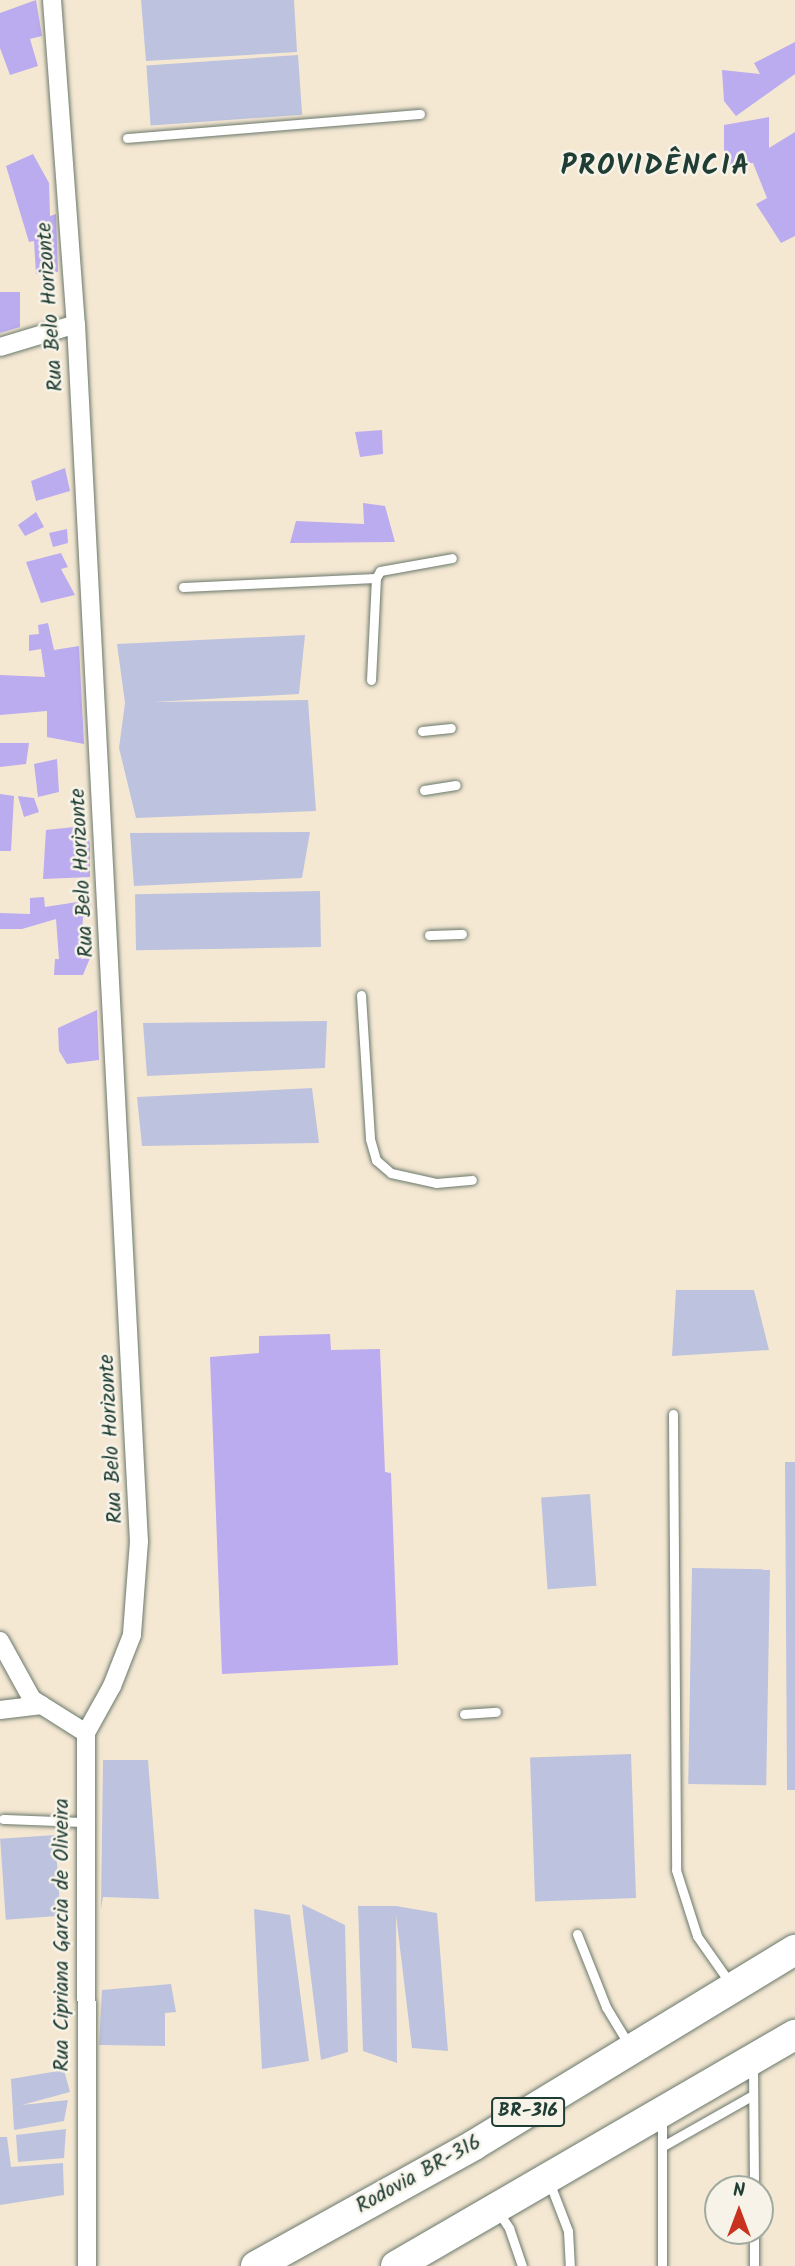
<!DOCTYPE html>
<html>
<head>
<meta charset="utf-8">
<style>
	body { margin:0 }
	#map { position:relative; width:795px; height:2266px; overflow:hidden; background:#f5e8d3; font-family:Kalam,sans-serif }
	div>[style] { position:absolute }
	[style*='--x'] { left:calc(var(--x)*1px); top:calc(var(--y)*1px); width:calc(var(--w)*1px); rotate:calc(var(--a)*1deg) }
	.industrial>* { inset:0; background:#bdc3de; transform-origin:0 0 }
	.building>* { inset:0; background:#bbabef }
	.roads { filter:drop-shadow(0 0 2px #6a796c) drop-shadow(0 0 2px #6a796c) }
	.service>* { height:9px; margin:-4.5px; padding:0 4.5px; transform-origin:4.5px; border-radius:4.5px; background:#fff }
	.minor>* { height:18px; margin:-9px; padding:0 9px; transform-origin:9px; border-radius:9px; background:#fff }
	.trunk>* { height:30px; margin:-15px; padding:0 15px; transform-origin:15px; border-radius:15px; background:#fff }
	span { translate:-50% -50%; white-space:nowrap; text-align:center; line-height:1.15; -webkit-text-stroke:5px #f7f3e8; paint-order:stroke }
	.shield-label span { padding:2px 5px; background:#f7f3e8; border:2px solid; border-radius:5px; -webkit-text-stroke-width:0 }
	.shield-label { font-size:19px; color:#1f3d34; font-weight:700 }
	.street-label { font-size:21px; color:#1f3d34 }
	.district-label { font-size:28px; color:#1f3d34; font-weight:700; letter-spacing:2px }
	.north { position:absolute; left:704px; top:2175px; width:70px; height:70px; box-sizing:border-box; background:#f7f3e8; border:2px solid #a1aaa0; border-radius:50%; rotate:0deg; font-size:19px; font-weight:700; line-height:28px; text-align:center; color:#1f3d34 }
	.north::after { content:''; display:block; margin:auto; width:24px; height:32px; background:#c8321e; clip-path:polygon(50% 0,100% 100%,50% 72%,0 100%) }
</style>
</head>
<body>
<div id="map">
	<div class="industrial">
		<i style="clip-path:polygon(141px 0,294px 0,297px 52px,146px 61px)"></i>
		<i style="left:298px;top:55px;width:60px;height:152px;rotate:86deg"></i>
		<i style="clip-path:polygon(305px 635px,299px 694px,153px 702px,308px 700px,316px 811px,136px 818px,119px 748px,125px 703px,117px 644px)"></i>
		<i style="clip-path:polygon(310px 832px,302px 878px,134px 886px,130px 833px)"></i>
		<i style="left:320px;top:891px;width:56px;height:185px;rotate:89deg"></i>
		<i style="clip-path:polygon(327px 1021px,325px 1068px,147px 1076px,143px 1023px)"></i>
		<i style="clip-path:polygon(312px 1088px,319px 1143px,142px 1146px,137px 1097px)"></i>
		<i style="clip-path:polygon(676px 1290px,754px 1290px,769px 1350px,672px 1356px)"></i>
		<i style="clip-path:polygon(785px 1462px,795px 1462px,795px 1790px,787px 1790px)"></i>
		<i style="left:590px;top:1494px;width:92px;height:49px;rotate:86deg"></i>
		<i style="left:692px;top:1568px;width:78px;height:216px;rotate:1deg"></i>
		<i style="left:631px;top:1754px;width:144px;height:101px;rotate:88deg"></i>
		<i style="clip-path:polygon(103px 1760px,148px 1760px,159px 1899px,103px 1897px,101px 1909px)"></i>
		<i style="left:55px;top:1835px;width:81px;height:55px;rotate:86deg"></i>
		<i style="clip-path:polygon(302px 1904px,345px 1925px,348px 2052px,321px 2060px)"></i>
		<i style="clip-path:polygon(358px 1906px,396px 1906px,437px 1913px,448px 2051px,412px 2048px,396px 1915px,397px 2063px,363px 2051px)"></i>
		<i style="clip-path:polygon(254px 1909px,290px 1915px,309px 2061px,262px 2069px)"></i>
		<i style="clip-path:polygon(171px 1984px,176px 2012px,165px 2013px,165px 2046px,99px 2045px,102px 1990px)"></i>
		<i style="clip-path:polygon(64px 2070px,70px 2092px,22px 2105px,68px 2100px,64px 2121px,14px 2130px,11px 2079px)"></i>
		<i style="clip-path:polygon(66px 2129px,64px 2158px,18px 2162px,16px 2135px)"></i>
		<i style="clip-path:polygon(0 2137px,7px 2137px,11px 2167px,63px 2163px,64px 2195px,0 2205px)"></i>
	</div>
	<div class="building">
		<i style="clip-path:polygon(36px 0,42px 36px,30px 39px,38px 66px,10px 75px,0 48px,0 13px)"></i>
		<i style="clip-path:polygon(795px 42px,795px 74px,736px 116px,724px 101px,722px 70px,760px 74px,754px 63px)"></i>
		<i style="clip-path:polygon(769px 117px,769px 148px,795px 132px,795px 236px,781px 243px,756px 204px,767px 198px,753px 163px,724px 165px,724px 125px)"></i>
		<i style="clip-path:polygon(33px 154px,49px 183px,50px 216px,56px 214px,58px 272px,36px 274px,34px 241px,29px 242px,6px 166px)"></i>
		<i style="clip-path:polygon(0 292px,20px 292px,20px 327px,0 333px)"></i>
		<i style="clip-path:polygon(382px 430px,383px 454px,360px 457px,355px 432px)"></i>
		<i style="clip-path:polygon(65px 468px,70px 491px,36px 501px,31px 481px)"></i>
		<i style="clip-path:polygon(363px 503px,385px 506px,395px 542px,290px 543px,296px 521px,364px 524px)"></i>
		<i style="clip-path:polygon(36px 512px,44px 527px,25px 536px,18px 525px)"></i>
		<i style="clip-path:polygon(67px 529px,68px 543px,53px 547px,49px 533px)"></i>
		<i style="clip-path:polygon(61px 553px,68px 567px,61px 569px,75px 595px,41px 603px,26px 562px)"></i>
		<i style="clip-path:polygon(48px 623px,54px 650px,79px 646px,84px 744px,47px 737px,47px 711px,0 715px,0 675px,45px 677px,41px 649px,29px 651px,29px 635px,39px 634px,38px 625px)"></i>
		<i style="clip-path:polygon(0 743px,29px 743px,26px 764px,0 767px)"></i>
		<i style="clip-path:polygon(57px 759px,59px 792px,38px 797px,34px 764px)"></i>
		<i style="clip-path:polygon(0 794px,14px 796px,11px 851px,0 851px)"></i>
		<i style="clip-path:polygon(18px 796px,34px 798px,39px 812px,24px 817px)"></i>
		<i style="clip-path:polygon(83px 826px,90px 844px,90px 877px,43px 879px,46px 830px)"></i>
		<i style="clip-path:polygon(44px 897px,45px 907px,90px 900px,91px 917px,83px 917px,81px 959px,90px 958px,83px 975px,54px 975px,55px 959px,59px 959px,56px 919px,22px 929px,0 929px,0 913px,30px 914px,30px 898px)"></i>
		<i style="clip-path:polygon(97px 1010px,99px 1060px,67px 1064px,59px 1051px,58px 1028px)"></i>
		<i style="clip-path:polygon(330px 1334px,331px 1350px,380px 1349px,385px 1472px,391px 1473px,398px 1665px,222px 1674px,210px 1357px,259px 1353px,259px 1336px)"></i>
	</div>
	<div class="roads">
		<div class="service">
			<i style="--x:127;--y:138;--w:294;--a:-4.7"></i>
			<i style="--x:183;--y:587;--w:193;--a:-2.7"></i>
			<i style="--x:371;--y:680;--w:102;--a:-87.2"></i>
			<i style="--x:376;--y:578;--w:8;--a:-60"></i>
			<i style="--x:380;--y:571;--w:73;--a:-10.2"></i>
			<i style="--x:422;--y:731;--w:29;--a:-6"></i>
			<i style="--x:424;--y:790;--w:32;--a:-9"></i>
			<i style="--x:429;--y:935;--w:33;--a:-2"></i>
			<i style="--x:361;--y:995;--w:144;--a:86.4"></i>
			<i style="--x:370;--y:1139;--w:22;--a:74"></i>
			<i style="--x:376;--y:1160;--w:20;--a:41"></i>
			<i style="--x:391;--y:1173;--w:46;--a:12.5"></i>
			<i style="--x:436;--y:1183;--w:36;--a:-5"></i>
			<i style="--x:673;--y:1414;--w:456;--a:89.6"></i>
			<i style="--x:676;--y:1870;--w:69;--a:72.3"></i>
			<i style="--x:697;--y:1936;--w:57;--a:54.9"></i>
			<i style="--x:464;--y:1714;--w:32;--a:-4"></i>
			<i style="--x:3;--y:1819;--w:81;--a:2.1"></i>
			<i style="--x:577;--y:1934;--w:79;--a:68.3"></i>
			<i style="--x:606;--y:2007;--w:44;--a:58.8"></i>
			<i style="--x:753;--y:2066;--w:123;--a:89.5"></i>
			<i style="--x:663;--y:2146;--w:103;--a:-29.5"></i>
			<i style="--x:550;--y:2184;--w:50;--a:69"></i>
			<i style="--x:568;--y:2231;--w:35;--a:87"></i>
			<i style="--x:497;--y:2210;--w:22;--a:56"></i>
			<i style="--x:509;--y:2228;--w:40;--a:71.1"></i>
			<i style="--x:754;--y:2231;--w:35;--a:90"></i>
			<i style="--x:662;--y:2266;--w:148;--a:-90"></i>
		</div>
		<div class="minor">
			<i style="--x:52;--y:0;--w:325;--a:85.8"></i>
			<i style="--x:76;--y:324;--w:1219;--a:87.04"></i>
			<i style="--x:139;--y:1541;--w:94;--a:94.3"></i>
			<i style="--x:132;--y:1635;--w:55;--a:111.4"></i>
			<i style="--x:112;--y:1686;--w:54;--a:119"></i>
			<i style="--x:0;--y:347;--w:79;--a:-16.8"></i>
			<i style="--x:0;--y:1641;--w:66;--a:61.1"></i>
			<i style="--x:32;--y:1699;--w:64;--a:32.2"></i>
			<i style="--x:0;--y:1710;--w:42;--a:-6.8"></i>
			<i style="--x:86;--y:1733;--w:533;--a:89.89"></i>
		</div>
		<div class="trunk">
			<i style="--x:256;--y:2266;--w:249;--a:-29"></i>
			<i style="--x:474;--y:2145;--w:376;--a:-31.3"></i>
			<i style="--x:396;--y:2266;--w:461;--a:-30.1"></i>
		</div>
	</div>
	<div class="shield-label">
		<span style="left:528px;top:2112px">BR-316</span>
	</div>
	<div class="street-label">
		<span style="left:51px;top:307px;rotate:-94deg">Rua Belo Horizonte</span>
		<span style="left:83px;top:873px;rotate:-93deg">Rua Belo Horizonte</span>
		<span style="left:112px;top:1439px;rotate:-93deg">Rua Belo Horizonte</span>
		<span style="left:63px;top:1935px;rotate:-90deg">Rua Cipriana Garcia de Oliveira</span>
		<span style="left:419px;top:2175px;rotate:-29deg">Rodovia BR-316</span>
	</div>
	<div class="district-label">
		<span style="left:656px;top:167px">PROVIDÊNCIA</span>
	</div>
	<div class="north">N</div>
</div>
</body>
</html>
